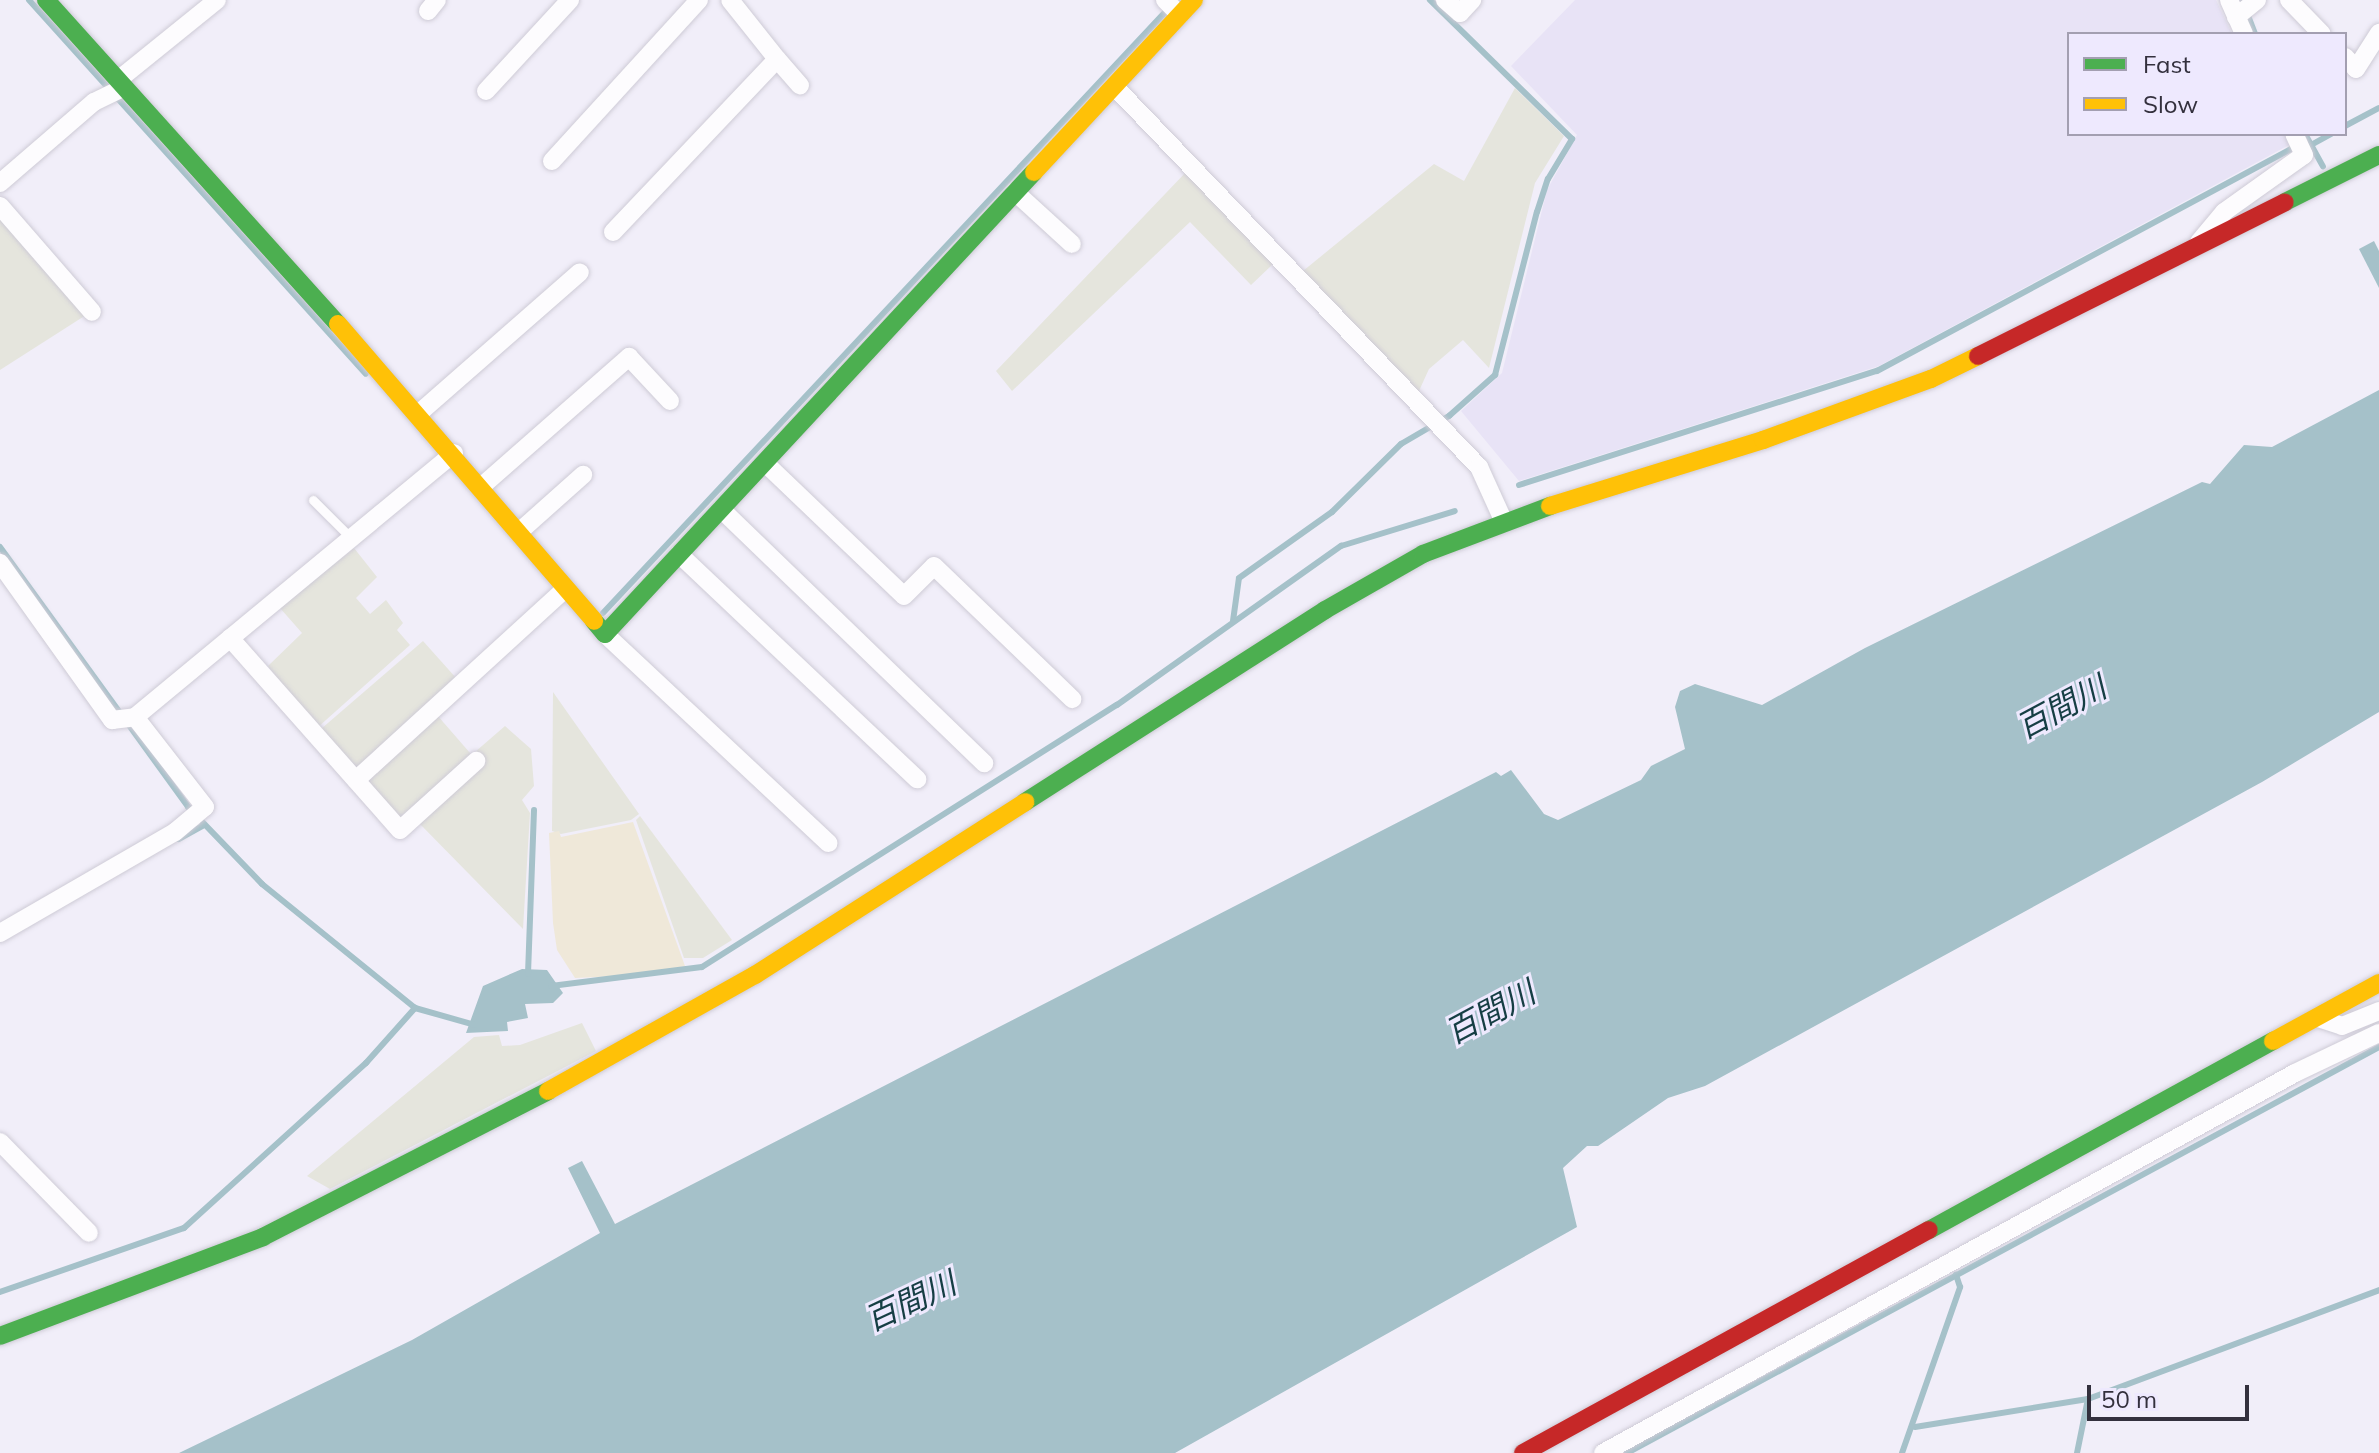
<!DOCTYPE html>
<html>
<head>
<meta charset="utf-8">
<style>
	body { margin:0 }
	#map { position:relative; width:2379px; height:1453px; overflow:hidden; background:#f1eef9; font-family:Mulish,"Noto Sans JP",sans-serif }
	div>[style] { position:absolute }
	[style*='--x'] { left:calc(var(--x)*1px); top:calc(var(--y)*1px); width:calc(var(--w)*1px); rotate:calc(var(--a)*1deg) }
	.built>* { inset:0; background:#e8e3f6 }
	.green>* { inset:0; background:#e5e5dd; transform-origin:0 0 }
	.sand>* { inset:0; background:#efe8d9 }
	.water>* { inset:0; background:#a5c1c9 }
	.stream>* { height:6px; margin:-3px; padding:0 3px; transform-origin:3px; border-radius:3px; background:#a5c1c9 }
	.roads { filter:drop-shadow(0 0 2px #cecbd6) drop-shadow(0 0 2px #cecbd6) }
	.lane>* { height:9px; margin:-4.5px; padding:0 4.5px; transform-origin:4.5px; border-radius:4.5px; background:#fdfcfe }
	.street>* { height:18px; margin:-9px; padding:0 9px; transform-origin:9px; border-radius:9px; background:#fdfcfe }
	.fast>* { height:18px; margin:-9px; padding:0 9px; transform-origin:9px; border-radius:9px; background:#4caf50 }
	.slow>* { height:18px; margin:-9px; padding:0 9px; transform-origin:9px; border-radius:9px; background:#ffc107 }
	.jam>* { height:18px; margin:-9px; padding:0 9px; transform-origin:9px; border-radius:9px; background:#c62828 }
	span { translate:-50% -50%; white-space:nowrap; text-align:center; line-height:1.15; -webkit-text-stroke:6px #eee9fe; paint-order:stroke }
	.water-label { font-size:32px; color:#163e44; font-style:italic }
	.legend { position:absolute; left:2067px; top:32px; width:280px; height:104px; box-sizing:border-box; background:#eee9fe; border:2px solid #a39fb1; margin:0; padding:10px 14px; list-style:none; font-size:24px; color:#33303d }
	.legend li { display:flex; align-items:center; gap:16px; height:40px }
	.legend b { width:40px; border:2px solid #a39fb1 }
	.scale { position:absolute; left:2087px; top:1385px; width:162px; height:36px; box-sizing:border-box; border:4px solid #33303d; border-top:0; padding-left:10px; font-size:24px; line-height:28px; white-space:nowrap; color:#33303d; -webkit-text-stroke:6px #eee9fe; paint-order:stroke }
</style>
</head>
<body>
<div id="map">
	<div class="built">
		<i style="clip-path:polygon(1575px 0,2216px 0,2232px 34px,2069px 34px,2069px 134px,2286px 134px,2291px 144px,1879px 366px,1519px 481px,1461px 411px,1502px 373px,1547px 190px,1577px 135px,1511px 66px)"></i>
	</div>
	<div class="green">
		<i style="clip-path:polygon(1515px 88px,1564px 136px,1535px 183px,1489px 368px,1463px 340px,1429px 369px,1418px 393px,1303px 271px,1434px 164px,1464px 181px)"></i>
		<i style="clip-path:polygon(1187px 171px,1275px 262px,1251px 285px,1190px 222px,1012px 391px,996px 371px)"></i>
		<i style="clip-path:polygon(0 212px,86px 315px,0 370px)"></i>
		<i style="clip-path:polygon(354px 548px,377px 577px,356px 598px,370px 614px,386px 600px,403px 623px,397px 630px,410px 645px,317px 728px,268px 666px,302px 633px,280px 608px)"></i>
		<i style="clip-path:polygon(423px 641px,457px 679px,360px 768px,354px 767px,321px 729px)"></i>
		<i style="clip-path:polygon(553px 692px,639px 814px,631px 820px,561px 834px,552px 831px)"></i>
		<i style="left:437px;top:715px;width:53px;height:95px;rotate:49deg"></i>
		<i style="clip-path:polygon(505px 726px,531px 749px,534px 786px,522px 800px,530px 813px,523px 929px,418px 822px,483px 761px,475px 752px)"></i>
		<i style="clip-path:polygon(640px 816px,732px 940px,703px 958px,684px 958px,636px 820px)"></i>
		<i style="clip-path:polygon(582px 1023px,596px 1051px,330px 1189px,307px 1176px,474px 1037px,499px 1035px,502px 1046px,520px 1045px)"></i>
	</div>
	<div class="sand">
		<i style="clip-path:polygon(633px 822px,685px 966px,639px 975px,575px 978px,557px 950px,553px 923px,549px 833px,559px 831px,561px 837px)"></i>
	</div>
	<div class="water">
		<i style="clip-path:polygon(2374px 241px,2379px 251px,2379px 288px,2359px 249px)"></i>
		<i style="clip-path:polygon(2379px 390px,2379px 712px,2262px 782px,1705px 1086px,1668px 1098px,1598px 1146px,1587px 1146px,1563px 1168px,1577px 1227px,1175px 1453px,179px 1453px,412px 1340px,600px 1233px,568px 1168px,582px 1161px,615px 1224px,1496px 772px,1501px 776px,1511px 770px,1544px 814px,1558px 820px,1641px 780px,1651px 766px,1685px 749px,1675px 707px,1680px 691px,1695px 684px,1762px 705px,1865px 648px,2202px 482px,2210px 484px,2244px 445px,2272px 447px)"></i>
		<i style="clip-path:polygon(522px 969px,547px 970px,563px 993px,553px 1003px,525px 1004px,528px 1018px,507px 1022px,508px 1031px,466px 1033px,483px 986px)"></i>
	</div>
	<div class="stream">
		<i style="--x:29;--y:0;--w:503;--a:47.98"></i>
		<i style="--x:2242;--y:0;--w:36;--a:69"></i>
		<i style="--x:2345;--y:126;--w:38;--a:-28"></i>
		<i style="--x:2305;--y:134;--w:37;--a:61"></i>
		<i style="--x:2311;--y:145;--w:23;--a:-29"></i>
		<i style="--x:1519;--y:485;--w:376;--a:-17.7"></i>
		<i style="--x:1877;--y:371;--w:472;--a:-28.2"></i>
		<i style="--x:0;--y:547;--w:321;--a:54.1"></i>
		<i style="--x:188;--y:807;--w:107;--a:46.1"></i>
		<i style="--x:262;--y:884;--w:197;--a:39"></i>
		<i style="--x:415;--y:1008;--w:62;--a:15.8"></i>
		<i style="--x:603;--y:613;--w:828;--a:-46.91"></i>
		<i style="--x:1233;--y:621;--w:43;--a:-82.1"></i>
		<i style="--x:1239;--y:578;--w:114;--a:-35.4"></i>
		<i style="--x:1332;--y:512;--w:97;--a:-44.6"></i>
		<i style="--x:1401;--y:444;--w:56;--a:-30.3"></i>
		<i style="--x:1449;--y:416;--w:62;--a:-41.7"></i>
		<i style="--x:1495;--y:375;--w:168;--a:-75.6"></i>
		<i style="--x:1537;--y:212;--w:35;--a:-72"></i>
		<i style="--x:1548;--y:179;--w:47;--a:-59"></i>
		<i style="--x:1572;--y:139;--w:199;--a:-135.6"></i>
		<i style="--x:179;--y:839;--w:29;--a:-29"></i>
		<i style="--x:528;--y:974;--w:164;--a:-87.9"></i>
		<i style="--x:551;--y:986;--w:152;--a:-7.2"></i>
		<i style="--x:702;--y:967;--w:491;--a:-32.3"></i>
		<i style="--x:1117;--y:705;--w:275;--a:-35.4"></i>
		<i style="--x:1341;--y:546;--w:119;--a:-17.1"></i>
		<i style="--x:0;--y:1292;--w:195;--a:-19.2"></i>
		<i style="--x:184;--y:1228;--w:246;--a:-42.2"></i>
		<i style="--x:366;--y:1063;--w:74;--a:-48.3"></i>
		<i style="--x:1915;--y:1427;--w:175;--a:-9.2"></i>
		<i style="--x:2088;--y:1399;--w:311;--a:-20.5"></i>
		<i style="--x:1627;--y:1453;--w:855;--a:-28.36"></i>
		<i style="--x:1902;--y:1453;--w:176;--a:-70.7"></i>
		<i style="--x:1960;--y:1287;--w:13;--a:-108"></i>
		<i style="--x:2077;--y:1453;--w:55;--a:-78.5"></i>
	</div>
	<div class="roads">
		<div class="lane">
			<i style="--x:313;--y:500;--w:54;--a:45"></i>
		</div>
		<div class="street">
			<i style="--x:1165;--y:0;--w:21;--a:45"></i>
			<i style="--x:1445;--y:0;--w:20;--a:41"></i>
			<i style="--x:1460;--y:13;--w:18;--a:-47"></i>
			<i style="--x:2229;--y:0;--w:37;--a:66"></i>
			<i style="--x:2289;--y:0;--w:47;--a:45.9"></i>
			<i style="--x:428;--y:11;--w:14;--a:-51"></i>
			<i style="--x:2236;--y:17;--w:27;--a:-39"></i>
			<i style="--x:2345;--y:57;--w:16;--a:47"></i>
			<i style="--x:2356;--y:69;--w:43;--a:-57.4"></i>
			<i style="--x:777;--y:59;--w:35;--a:49"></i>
			<i style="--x:118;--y:80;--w:127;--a:-38.9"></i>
			<i style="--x:1114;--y:86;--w:528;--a:46.23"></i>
			<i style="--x:1479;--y:467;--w:58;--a:65.6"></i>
			<i style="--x:486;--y:91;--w:124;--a:-47.3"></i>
			<i style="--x:552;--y:161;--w:218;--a:-47.6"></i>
			<i style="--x:0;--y:183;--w:124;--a:-40.8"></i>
			<i style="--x:94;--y:102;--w:32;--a:-26"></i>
			<i style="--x:1015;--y:192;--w:77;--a:42.4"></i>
			<i style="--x:0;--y:206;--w:140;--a:49"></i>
			<i style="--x:613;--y:232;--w:238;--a:-46.5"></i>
			<i style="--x:777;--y:59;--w:75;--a:-128.5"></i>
			<i style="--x:2199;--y:242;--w:39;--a:-50"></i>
			<i style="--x:2224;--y:212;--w:98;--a:-35.5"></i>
			<i style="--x:2304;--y:155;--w:23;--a:-115"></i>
			<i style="--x:418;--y:414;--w:215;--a:-41.2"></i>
			<i style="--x:765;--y:463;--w:192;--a:43.7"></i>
			<i style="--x:904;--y:596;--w:42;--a:-45"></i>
			<i style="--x:934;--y:566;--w:192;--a:43.9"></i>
			<i style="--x:482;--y:486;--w:196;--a:-41.3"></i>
			<i style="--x:629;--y:357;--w:60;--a:47"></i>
			<i style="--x:721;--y:509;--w:366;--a:44"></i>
			<i style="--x:519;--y:532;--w:86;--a:-41.7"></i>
			<i style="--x:679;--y:554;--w:328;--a:43.4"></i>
			<i style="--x:0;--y:563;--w:193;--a:54.5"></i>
			<i style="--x:112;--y:720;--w:23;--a:-7"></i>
			<i style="--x:135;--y:717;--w:414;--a:-39.6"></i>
			<i style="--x:605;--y:634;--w:306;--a:43.1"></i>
			<i style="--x:230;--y:638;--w:256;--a:48.5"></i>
			<i style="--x:400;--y:830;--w:103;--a:-42.2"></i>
			<i style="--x:356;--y:780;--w:280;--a:-42.4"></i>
			<i style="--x:0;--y:933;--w:202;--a:-30"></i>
			<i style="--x:175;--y:832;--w:39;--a:-40"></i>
			<i style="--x:205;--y:807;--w:114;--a:-127.9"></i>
			<i style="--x:2318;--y:1018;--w:25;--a:18"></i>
			<i style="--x:2342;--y:1026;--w:40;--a:-22"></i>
			<i style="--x:0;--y:1142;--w:127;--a:45.6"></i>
			<i style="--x:1603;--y:1453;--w:789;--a:-28.77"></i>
			<i style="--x:2295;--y:1073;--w:93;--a:-25.5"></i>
		</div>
		<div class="fast">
			<i style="--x:46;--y:0;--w:436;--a:48"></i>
			<i style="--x:2285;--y:202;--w:105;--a:-26.6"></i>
			<i style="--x:594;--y:621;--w:17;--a:50"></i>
			<i style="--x:605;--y:634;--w:630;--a:-47.12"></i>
			<i style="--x:1025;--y:802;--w:356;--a:-32.6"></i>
			<i style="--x:1325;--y:610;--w:113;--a:-29.7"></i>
			<i style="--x:1423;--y:554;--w:136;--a:-20.7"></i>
			<i style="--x:1929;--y:1230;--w:393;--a:-28.8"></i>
			<i style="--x:0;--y:1336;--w:281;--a:-20.6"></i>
			<i style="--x:263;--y:1237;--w:320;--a:-27.1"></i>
		</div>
		<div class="slow">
			<i style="--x:1034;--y:172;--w:235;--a:-47.1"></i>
			<i style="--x:338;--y:324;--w:392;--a:49.2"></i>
			<i style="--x:1550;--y:506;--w:223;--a:-17.2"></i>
			<i style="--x:1763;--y:440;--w:179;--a:-20"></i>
			<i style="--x:1931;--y:379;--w:52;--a:-26.1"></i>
			<i style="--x:2273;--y:1041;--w:121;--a:-28.7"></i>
			<i style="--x:548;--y:1091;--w:237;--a:-29.3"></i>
			<i style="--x:755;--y:975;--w:321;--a:-32.6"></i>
		</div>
		<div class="jam">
			<i style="--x:1978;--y:356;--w:343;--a:-26.6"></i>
			<i style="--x:1523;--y:1453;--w:463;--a:-28.8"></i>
		</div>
	</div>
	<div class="water-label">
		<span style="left:2061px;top:707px;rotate:-28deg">百間川</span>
		<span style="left:1490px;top:1012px;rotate:-28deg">百間川</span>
		<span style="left:910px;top:1301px;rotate:-25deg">百間川</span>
	</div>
	<ul class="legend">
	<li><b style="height:10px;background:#4caf50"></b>Fast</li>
	<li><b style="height:10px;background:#ffc107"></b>Slow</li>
	</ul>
	<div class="scale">50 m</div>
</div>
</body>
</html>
